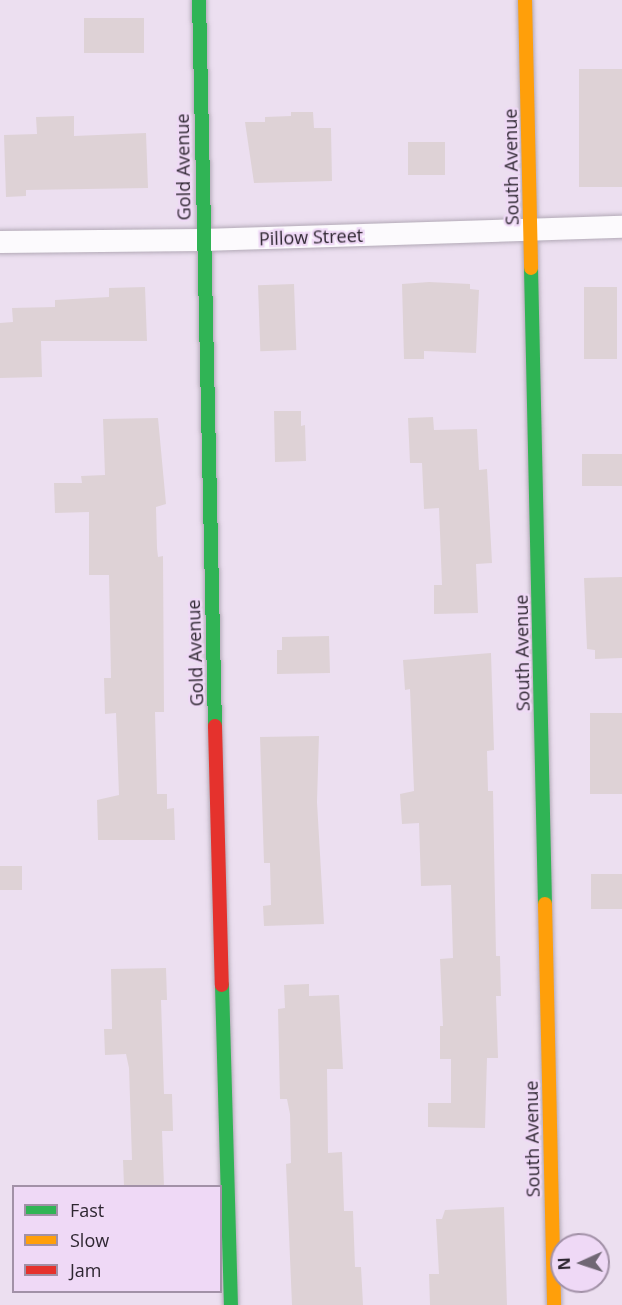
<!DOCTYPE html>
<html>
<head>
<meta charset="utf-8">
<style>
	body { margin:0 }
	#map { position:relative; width:622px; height:1305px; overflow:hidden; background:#ecdff0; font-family:"Open Sans",sans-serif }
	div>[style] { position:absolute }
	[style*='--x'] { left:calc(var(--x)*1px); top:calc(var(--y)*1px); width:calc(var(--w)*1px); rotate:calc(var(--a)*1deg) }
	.building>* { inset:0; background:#ded2d6; transform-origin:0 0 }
	.roads { filter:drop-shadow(0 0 2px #b2a9b6) drop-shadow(0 0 2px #b2a9b6) }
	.street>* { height:22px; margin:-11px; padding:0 11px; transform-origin:11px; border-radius:11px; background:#fcfafd }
	.fast>* { height:14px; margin:-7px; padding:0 7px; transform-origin:7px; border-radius:7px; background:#30b455 }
	.slow>* { height:14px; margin:-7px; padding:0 7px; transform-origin:7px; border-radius:7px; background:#ff9f0a }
	.jam>* { height:14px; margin:-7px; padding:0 7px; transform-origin:7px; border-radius:7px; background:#e5322d }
	span { translate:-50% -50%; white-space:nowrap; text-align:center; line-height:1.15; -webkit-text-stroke:4.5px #efd9f6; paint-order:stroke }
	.street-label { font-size:18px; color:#2e2631 }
	.legend { position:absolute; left:12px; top:1185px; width:210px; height:108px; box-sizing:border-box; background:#efd9f6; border:2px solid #a291a7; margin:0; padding:8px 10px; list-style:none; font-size:18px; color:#2e2631 }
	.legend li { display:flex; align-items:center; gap:12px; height:30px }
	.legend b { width:30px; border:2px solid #a291a7 }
	.north { position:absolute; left:550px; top:1233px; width:60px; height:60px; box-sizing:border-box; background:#efd9f6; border:2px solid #a291a7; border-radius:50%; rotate:267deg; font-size:16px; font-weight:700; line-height:24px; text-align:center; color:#2e2631 }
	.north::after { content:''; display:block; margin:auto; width:21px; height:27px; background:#706774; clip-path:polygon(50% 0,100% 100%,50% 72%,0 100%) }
</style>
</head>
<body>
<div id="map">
	<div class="building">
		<i style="left:84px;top:18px;width:60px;height:35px"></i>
		<i style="left:579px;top:69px;width:43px;height:118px"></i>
		<i style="clip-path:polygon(291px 112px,313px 112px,314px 128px,331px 128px,332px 181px,254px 183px,245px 122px,265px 122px,265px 117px,291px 116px)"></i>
		<i style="clip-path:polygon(74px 116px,74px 136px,146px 133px,148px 188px,26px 190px,26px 196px,6px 197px,4px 135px,37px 134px,36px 117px)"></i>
		<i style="left:408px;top:142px;width:37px;height:33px"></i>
		<i style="clip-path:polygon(429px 282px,470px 284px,470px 289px,479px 290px,476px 353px,424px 351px,424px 359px,404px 359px,402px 284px)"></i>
		<i style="left:294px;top:284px;width:66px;height:36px;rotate:88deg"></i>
		<i style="clip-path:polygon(145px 287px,147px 341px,41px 341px,42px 377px,0 378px,0 323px,13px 322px,12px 308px,55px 307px,55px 300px,109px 297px,109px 288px)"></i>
		<i style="left:584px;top:287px;width:33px;height:72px"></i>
		<i style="clip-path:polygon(274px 411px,301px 411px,301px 426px,305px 425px,306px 461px,275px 462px)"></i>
		<i style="clip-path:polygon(433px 417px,434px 430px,477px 429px,479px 470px,487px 469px,492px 563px,476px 564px,478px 613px,434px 614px,434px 585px,442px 585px,439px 508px,424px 509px,422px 463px,410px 463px,408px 418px)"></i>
		<i style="clip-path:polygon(158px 418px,166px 504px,156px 507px,157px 548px,158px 557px,163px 556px,164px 712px,155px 712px,157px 794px,167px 794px,167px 809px,174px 808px,175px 840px,98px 840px,97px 800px,119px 795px,116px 713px,105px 714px,104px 678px,111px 678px,109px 575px,89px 575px,89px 512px,55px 513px,54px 483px,82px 483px,81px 476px,105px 475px,103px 419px)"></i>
		<i style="left:622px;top:454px;width:32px;height:40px;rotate:90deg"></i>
		<i style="clip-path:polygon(622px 577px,622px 658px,595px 659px,595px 650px,587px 649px,584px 578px)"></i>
		<i style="clip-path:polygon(329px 636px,330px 673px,277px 674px,277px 650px,282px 650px,282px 637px)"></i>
		<i style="clip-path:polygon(491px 653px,494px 750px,487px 751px,488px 791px,493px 791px,496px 956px,500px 956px,501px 996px,496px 996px,498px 1058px,487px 1058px,485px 1128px,428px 1127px,428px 1103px,451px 1103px,451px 1059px,440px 1059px,440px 1026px,443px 1026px,440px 959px,453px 958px,451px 885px,421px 886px,419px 823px,402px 824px,400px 794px,414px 791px,410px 689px,405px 690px,403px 660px)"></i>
		<i style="left:622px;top:713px;width:81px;height:32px;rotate:90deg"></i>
		<i style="clip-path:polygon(319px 736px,317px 802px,324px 924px,264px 926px,263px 906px,271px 905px,270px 863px,264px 863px,260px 737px)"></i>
		<i style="left:22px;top:866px;width:24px;height:22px;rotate:90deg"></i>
		<i style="left:622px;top:874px;width:35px;height:31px;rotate:90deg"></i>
		<i style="clip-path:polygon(166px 968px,167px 1000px,161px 1000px,164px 1094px,172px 1094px,173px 1131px,162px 1131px,164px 1186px,124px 1186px,123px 1160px,132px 1160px,129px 1068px,126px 1054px,105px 1055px,104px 1029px,112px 1029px,111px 969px)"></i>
		<i style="clip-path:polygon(309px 984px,309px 996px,339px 995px,343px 1069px,327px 1069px,328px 1153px,342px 1152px,344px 1211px,353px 1211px,355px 1267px,361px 1267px,363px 1305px,292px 1305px,286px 1164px,291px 1163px,290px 1114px,287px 1099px,280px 1099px,278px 1009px,285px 1008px,284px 985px)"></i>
		<i style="clip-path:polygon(504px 1207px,507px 1305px,430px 1305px,429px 1274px,439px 1274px,436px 1219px,442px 1219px,445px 1210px)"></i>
	</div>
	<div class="roads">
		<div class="street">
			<i style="--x:0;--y:242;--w:202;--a:-0.6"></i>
			<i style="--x:202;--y:240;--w:420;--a:-1.8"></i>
		</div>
		<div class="fast">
			<i style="--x:199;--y:0;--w:726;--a:88.74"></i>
			<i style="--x:531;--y:268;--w:636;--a:88.74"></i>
			<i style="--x:222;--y:985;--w:320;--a:88.4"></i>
		</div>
		<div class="slow">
			<i style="--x:525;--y:0;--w:268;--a:88.7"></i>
			<i style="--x:545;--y:904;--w:401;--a:88.7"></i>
		</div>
		<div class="jam">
			<i style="--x:215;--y:726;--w:259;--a:88.5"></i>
		</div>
	</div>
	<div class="street-label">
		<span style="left:183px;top:167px;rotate:-91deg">Gold Avenue</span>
		<span style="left:511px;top:167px;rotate:-91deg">South Avenue</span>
		<span style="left:311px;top:237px;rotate:-2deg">Pillow Street</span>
		<span style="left:195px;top:653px;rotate:-92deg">Gold Avenue</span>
		<span style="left:522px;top:653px;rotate:-91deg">South Avenue</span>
		<span style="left:532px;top:1139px;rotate:-91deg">South Avenue</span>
	</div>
	<ul class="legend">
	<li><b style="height:8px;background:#30b455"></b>Fast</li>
	<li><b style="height:8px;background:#ff9f0a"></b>Slow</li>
	<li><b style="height:8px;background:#e5322d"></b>Jam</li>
	</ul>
	<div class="north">N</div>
</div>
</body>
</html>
